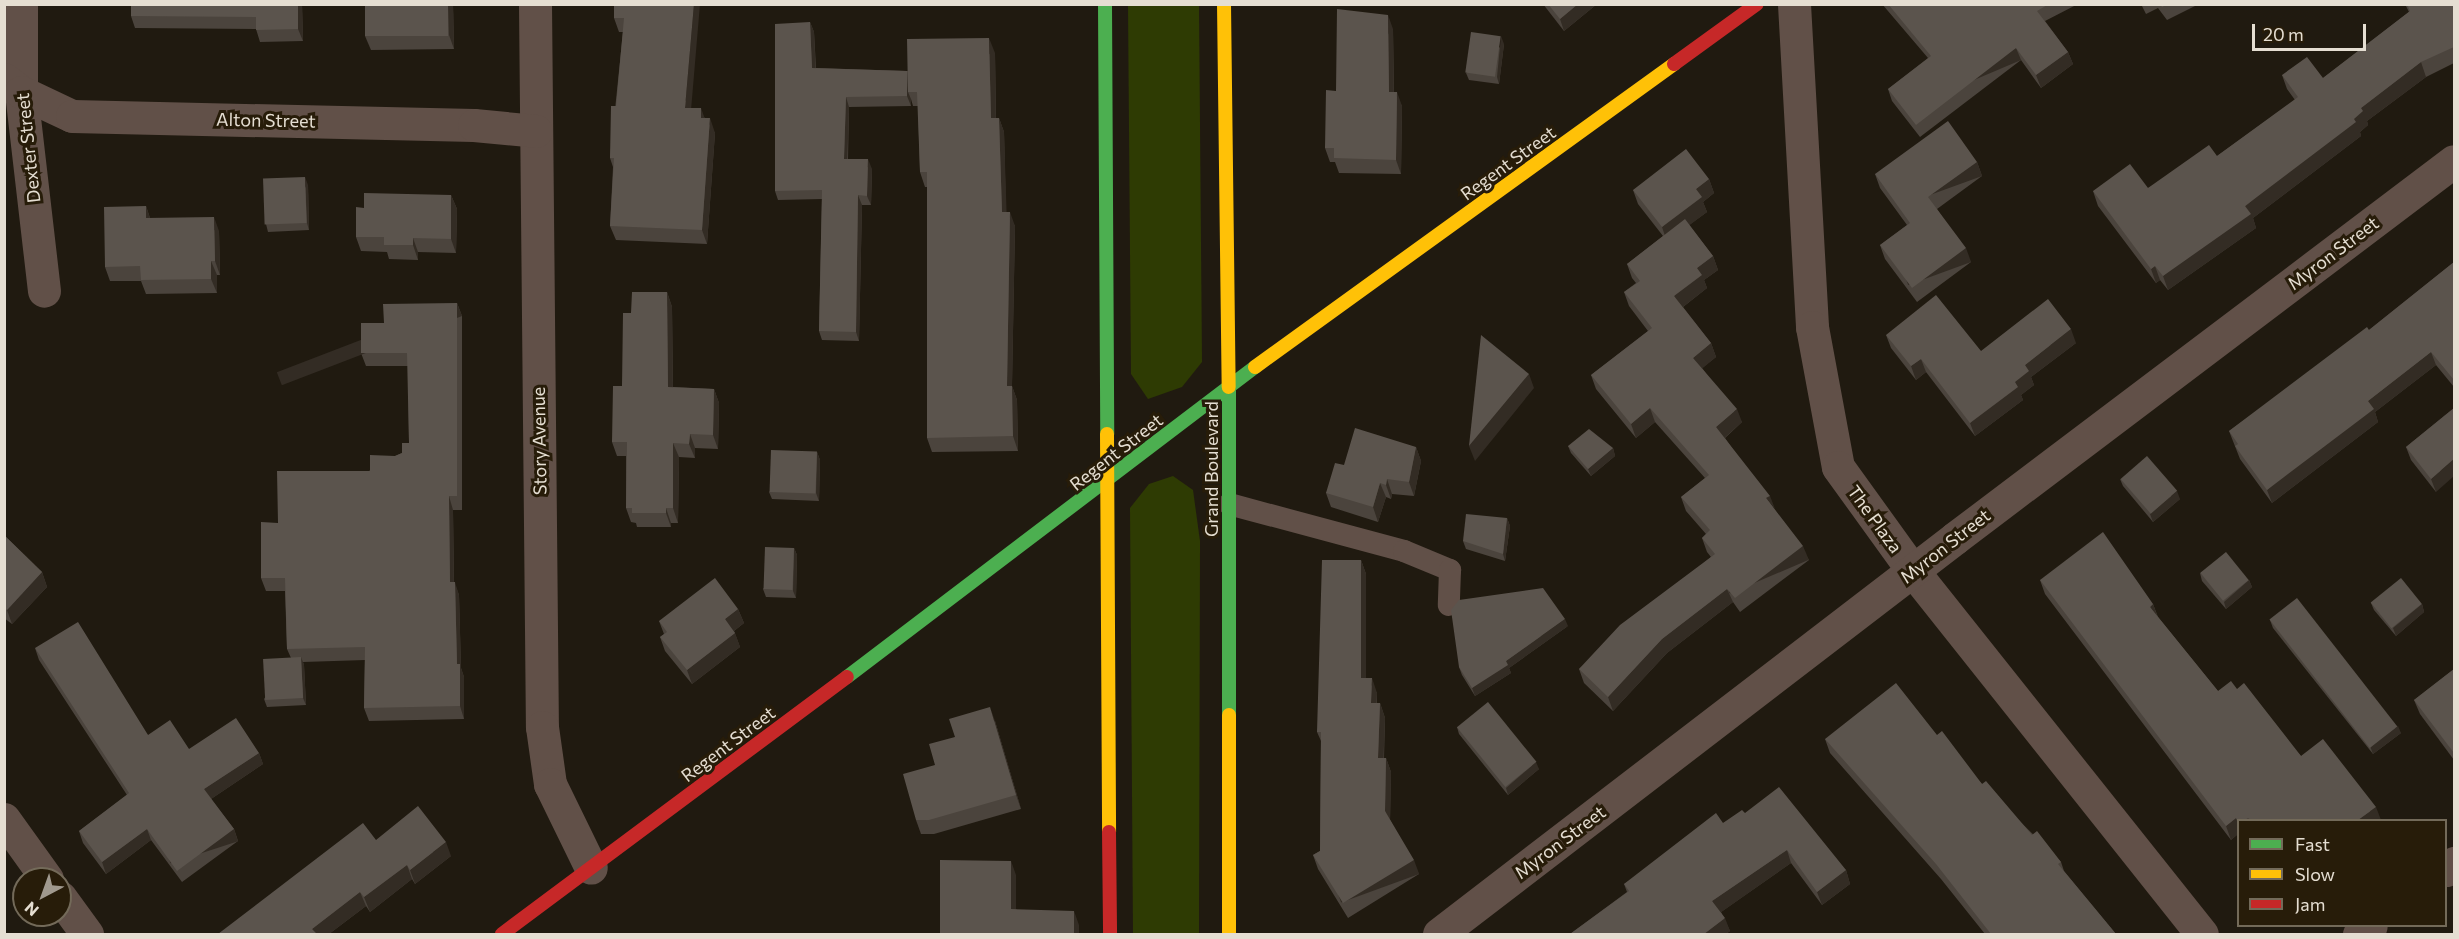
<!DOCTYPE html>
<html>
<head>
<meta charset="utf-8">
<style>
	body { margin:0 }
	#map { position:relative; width:2459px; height:939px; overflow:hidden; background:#201a10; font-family:Commissioner,sans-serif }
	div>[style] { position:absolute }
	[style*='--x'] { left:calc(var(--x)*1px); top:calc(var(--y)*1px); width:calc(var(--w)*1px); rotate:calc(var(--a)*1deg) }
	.green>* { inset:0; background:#2e3b03 }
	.lane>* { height:22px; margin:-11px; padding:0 11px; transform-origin:11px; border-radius:11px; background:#615048 }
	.street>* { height:33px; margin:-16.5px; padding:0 16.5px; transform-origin:16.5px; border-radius:16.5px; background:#615048 }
	.fast>* { height:14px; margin:-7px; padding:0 7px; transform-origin:7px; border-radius:7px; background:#4caf50 }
	.slow>* { height:14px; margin:-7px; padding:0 7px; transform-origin:7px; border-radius:7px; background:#ffc107 }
	.jam>* { height:14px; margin:-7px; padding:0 7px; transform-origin:7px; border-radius:7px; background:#c62828 }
	.wall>* { inset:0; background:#4b443d }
	.shaded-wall>* { inset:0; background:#332c24; transform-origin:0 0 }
	.building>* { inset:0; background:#5b544d; transform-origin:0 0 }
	span { translate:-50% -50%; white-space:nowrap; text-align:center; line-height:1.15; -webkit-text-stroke:6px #271c09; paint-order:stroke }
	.street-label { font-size:18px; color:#e5ded2 }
	.frame { position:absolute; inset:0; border:6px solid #e5ded2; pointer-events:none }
	.legend { position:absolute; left:2237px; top:819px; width:210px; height:108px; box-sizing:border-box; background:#271c09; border:2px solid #736a59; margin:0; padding:8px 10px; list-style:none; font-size:18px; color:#e5ded2 }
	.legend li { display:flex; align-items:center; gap:12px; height:30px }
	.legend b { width:30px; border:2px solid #736a59 }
	.north { position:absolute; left:12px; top:867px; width:60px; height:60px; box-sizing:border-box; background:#271c09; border:2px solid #736a59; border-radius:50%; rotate:221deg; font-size:16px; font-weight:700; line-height:24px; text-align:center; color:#e5ded2 }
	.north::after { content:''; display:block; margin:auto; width:21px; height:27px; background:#a0998e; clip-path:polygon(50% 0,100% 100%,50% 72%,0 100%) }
	.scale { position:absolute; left:2252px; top:24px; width:114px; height:27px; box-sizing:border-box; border:3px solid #e5ded2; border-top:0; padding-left:8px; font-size:18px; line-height:21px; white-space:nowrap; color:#e5ded2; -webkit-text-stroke:4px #271c09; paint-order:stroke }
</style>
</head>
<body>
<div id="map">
	<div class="green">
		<i style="clip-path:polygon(1128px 5px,1199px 5px,1202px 362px,1182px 387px,1148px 399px,1131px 374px)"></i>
		<i style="clip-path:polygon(1173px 476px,1193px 490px,1200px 541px,1199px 934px,1133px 934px,1130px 508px,1149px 484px)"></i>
	</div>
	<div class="lane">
		<i style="--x:1229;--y:504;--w:181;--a:15"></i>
		<i style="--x:1404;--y:551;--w:50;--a:22.4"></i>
		<i style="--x:1450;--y:570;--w:35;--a:92"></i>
	</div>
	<div class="street">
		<i style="--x:21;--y:4;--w:88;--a:90"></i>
		<i style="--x:21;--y:92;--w:200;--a:83.4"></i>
		<i style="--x:535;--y:4;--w:723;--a:89.45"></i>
		<i style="--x:542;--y:727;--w:58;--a:82"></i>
		<i style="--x:550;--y:784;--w:93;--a:64"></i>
		<i style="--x:1794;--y:4;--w:324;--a:86.8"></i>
		<i style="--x:1812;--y:327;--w:142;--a:79.5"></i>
		<i style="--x:1838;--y:467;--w:128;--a:54.2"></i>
		<i style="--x:1913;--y:571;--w:464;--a:51.5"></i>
		<i style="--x:4;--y:79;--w:21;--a:37"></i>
		<i style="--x:21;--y:92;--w:56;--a:25.2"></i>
		<i style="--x:72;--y:116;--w:402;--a:1.3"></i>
		<i style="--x:474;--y:125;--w:62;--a:5.5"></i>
		<i style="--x:4;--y:819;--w:74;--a:54.4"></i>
		<i style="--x:2446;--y:870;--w:11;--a:-41"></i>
		<i style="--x:60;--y:897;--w:46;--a:53.9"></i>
		<i style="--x:1439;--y:934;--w:650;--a:-37.5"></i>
		<i style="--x:1955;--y:538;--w:625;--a:-37.07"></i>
		<i style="--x:2359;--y:934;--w:14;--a:-34"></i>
	</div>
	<div class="fast">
		<i style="--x:1105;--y:4;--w:430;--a:89.7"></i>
		<i style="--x:1229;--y:387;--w:328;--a:90"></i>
		<i style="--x:847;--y:677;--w:512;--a:-37.23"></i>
	</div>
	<div class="slow">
		<i style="--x:1224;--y:4;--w:383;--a:89.3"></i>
		<i style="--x:1255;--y:367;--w:517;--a:-35.87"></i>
		<i style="--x:1107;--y:434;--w:398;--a:89.7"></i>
		<i style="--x:1229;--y:715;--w:219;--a:90"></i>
	</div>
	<div class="jam">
		<i style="--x:1674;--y:64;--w:102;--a:-35.9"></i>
		<i style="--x:1109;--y:832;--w:102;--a:89.4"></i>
		<i style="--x:502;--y:934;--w:430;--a:-36.7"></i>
	</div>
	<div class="wall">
		<i style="clip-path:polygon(131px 4px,302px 4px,303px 41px,260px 42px,256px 29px,135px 28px,131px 16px)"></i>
		<i style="clip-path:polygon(453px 4px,454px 49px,371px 50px,365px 36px)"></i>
		<i style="clip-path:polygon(614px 4px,691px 108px,705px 118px,715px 133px,707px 244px,616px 240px,610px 226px,613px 167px,610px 158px,623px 32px,619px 32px,614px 18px)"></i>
		<i style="clip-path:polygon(1543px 4px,1597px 4px,1564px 31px)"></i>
		<i style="clip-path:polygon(1882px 4px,2078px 4px,2045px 21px,2068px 52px,2073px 64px,2041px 88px,2021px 60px,1920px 137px,1892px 101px,1888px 89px,1928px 58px)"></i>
		<i style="clip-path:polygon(2141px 4px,2199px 4px,2167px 20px,2158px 8px,2146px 14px)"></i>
		<i style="clip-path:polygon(2405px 4px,2454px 4px,2454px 63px,2426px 77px,2367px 121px,2368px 125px,2360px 132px,2361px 136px,2253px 218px,2256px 228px,2168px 290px,2160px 280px,2156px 283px,2098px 206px,2093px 191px,2148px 188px,2217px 156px,2295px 100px,2287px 89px,2282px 75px,2323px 78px,2409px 12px)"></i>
		<i style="clip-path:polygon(810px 22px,814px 32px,816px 68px,907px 71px,995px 53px,996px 118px,999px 118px,1004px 132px,1006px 212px,1015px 226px,1012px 386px,1017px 400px,1018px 451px,932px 452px,927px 438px,927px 187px,925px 187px,920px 172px,918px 106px,913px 106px,911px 99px,911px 106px,849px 107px,848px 159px,872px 169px,871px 205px,862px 205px,859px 341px,822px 340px,819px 331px,822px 199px,778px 200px,775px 191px)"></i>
		<i style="clip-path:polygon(1393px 29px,1394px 92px,1402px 106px,1401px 174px,1339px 173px,1335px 162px,1330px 162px,1325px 148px,1336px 91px)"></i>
		<i style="clip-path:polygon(1504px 44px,1499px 84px,1469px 80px,1466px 73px)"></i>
		<i style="clip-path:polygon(1977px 162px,1982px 176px,1937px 209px,1971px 262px,1917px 302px,1885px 259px,1880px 245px,1907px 225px,1880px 188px,1875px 174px)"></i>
		<i style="clip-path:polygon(1709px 179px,1714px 193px,1703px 202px,1707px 212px,1689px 225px,1713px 256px,1718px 270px,1704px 280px,1707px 288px,1683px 307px,1711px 343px,1716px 357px,1702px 368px,1742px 422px,1725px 438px,1775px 510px,1809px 560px,1740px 612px,1733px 602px,1667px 653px,1613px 711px,1584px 683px,1579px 669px,1711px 557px,1707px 552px,1702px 538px,1706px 534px,1686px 511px,1681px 497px,1705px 478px,1655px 422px,1636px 438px,1596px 389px,1591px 375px,1648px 331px,1629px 306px,1624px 292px,1636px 283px,1632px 278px,1627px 264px,1663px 236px,1638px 204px,1633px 190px)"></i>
		<i style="clip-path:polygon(308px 185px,309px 230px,268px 232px,266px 224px)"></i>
		<i style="clip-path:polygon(451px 195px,457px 209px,456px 253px,418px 252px,418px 260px,389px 259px,387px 252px,361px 251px,356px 237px,364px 208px)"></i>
		<i style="clip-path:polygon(146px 206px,150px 218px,219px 231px,220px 275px,217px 275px,217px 293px,146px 294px,141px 281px,110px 281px,105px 267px)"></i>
		<i style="clip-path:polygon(2454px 262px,2454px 387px,2436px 365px,2375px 412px,2378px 422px,2272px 503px,2240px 459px,2229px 431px,2369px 330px)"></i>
		<i style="clip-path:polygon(667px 292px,672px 307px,673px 387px,714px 389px,719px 403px,718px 449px,695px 448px,695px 458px,679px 457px,678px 523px,671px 523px,671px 527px,637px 527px,636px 523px,631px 522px,626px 508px,626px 456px,617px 456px,612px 442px,622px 386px,631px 313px)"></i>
		<i style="clip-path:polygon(457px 303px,462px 316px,462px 510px,453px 510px,454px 582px,459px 595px,461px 668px,464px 677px,464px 719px,369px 721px,364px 708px,365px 660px,303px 662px,304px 665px,306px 705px,267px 707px,264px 699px,291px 658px,287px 649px,285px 591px,266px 591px,261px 578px,278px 523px,395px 456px,402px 453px,409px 443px,408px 366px,366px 366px,361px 353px,384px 323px)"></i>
		<i style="clip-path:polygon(1886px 335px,1981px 351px,2076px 343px,2031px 377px,2034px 385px,2021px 395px,2023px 400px,1975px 436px,1926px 372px,1916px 380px,1891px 348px)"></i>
		<i style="clip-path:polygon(2454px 408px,2436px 492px,2411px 460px,2406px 447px)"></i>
		<i style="clip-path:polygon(1568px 446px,1613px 448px,1615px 456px,1591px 476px,1571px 453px)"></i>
		<i style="clip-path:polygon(1416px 447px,1421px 461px,1414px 496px,1392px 494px,1391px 499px,1386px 497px,1378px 522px,1331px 507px,1326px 493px,1344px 465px)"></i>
		<i style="clip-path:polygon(817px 452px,820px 460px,819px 501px,772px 499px,769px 492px)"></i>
		<i style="clip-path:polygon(2120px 479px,2180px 499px,2153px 522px,2123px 486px)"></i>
		<i style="clip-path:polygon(1507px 518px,1510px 526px,1505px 561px,1466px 549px,1463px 541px)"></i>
		<i style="clip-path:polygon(4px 535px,42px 572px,47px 587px,12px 624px,4px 618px)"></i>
		<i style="clip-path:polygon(794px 548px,797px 555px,796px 598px,766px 597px,763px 589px)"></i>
		<i style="clip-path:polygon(1361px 560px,1366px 574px,1366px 678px,1377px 693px,1377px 703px,1380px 703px,1385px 718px,1384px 758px,1386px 758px,1391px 772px,1390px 820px,1419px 874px,1348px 918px,1318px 869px,1313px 855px,1320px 851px,1321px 741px,1317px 732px)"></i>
		<i style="clip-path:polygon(2200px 573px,2249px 580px,2252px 587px,2226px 609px,2202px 581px)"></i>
		<i style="clip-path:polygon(2040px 580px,2153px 604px,2158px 617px,2218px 691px,2237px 689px,2301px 756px,2381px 820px,2238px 820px,2238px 834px,2231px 840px,2045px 594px)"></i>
		<i style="clip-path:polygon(2371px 603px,2422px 604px,2424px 612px,2396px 636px,2374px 610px)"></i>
		<i style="clip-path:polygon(738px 609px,744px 623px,734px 631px,740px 647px,692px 684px,665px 651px,660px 637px,664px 634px,659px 621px)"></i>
		<i style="clip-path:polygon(2270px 620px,2401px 733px,2373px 754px,2273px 628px)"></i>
		<i style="clip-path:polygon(1568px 626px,1509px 668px,1511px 673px,1475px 696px,1462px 675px,1459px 667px)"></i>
		<i style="clip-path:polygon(35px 648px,148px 735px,189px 749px,259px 753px,263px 764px,211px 799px,234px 829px,238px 841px,182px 882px,151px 840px,106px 874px,83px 843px,79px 831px,127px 795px,39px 660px)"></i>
		<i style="clip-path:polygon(2454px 669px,2454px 760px,2420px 714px,2414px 700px)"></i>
		<i style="clip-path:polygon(995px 721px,1021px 809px,934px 834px,921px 834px,916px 820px,935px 765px,955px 737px)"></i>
		<i style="clip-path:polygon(1457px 727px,1539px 769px,1508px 795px,1459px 734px)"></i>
		<i style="clip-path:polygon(1937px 735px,1982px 784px,2061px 862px,2064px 871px,2116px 934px,1985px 934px,1941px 879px,1830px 753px,1825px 739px)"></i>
		<i style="clip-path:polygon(1745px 813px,1846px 870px,1850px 884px,1822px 905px,1791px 863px,1721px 912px,1730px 931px,1726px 934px,1570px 934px,1627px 892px,1624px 884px,1723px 823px)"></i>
		<i style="clip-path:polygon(376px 840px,451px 856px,415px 884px,412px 879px,370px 912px,366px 906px,329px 934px,218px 934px)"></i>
	</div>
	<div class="shaded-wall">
		<i style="clip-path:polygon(298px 4px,302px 4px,303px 41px,298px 29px)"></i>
		<i style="clip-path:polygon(448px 4px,453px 4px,454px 49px,449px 35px)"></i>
		<i style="clip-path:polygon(694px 4px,700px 4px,690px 122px,685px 108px)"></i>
		<i style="clip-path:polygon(1578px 4px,1597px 4px,1564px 31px,1560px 19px)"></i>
		<i style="clip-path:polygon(1388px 15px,1393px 29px,1394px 106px,1389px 92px)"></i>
		<i style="clip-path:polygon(810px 22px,814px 32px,816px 77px,812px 68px)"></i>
		<i style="clip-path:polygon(1501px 36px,1504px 44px,1499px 84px,1497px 77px)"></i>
		<i style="clip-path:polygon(989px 38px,995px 53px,996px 132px,991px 118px)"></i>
		<i style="left:2016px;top:48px;width:13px;height:126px;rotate:67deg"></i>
		<i style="clip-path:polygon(2068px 52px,2073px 64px,2041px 88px,2036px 75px)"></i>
		<i style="clip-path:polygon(2421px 62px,2426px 77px,2367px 121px,2368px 125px,2360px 132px,2361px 136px,2253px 218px,2256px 228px,2168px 290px,2163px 276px,2361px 108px)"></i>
		<i style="clip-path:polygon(907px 71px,908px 92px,911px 99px,911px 106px,907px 96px)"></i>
		<i style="clip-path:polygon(1397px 92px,1402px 106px,1401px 174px,1396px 160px)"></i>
		<i style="clip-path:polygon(846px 97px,849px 107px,847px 168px,844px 159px)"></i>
		<i style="clip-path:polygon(701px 108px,706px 122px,701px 118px)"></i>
		<i style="clip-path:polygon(710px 118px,715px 133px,707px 244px,702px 230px)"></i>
		<i style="clip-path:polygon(999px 118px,1004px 132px,1007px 226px,1002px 212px)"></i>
		<i style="clip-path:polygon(868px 159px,872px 169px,871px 205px,867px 196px)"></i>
		<i style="left:1977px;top:162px;width:15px;height:60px;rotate:70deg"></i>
		<i style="clip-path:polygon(305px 177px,308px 185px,309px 230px,307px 223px)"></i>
		<i style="clip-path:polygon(1709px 179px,1714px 193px,1703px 202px,1707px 212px,1667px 242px,1662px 227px,1696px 189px)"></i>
		<i style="clip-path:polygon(451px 195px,457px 209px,456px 253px,451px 239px)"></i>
		<i style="clip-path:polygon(858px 195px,862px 205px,859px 341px,856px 332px)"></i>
		<i style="clip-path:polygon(146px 206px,151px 221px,146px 218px)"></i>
		<i style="clip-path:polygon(1010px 212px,1015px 226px,1012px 386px,1017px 400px,1018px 451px,1013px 436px,1007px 386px)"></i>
		<i style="clip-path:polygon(214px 217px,219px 231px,220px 275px,215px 261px)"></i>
		<i style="clip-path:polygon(413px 238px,418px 252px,418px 260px,413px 245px)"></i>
		<i style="left:1966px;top:248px;width:15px;height:67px;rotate:70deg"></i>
		<i style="clip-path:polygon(1713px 256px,1718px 270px,1704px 280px,1707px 288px,1679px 310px,1674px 296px,1697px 268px)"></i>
		<i style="clip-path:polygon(211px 261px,217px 275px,217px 293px,211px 279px)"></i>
		<i style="clip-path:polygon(2155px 266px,2160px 280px,2156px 283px,2151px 269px)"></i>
		<i style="clip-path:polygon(667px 292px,672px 307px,673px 402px,668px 387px)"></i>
		<i style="left:457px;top:303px;width:14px;height:193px;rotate:69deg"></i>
		<i style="clip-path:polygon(2071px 329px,2076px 343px,2031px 377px,2034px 385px,2021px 395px,2023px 400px,1975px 436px,1970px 423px,2025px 365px)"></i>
		<i style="clip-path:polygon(1711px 343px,1716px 357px,1698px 372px,1693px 358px)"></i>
		<i style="clip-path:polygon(2431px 352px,2436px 365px,2375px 412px,2378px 422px,2272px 503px,2267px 490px,2368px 401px)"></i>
		<i style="clip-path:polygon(1921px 359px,1926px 372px,1916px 380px,1911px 366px)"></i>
		<i style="clip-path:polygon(1529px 374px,1534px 388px,1475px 461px,1469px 446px)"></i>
		<i style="clip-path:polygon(714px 389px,719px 403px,718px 449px,713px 435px)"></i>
		<i style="clip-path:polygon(1650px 408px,1655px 422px,1636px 438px,1631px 424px)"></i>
		<i style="clip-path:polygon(1737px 409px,1742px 422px,1721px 441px,1716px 427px)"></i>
		<i style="clip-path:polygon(690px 434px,695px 448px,695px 458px,689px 444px)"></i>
		<i style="clip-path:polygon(673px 443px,679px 457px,678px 523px,673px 508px)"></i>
		<i style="clip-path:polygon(1416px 447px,1421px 461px,1414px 496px,1409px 482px)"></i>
		<i style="clip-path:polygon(1613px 448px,1615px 456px,1591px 476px,1588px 469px)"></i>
		<i style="clip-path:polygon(817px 452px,820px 460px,819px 501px,816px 493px)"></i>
		<i style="clip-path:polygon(2454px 459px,2454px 476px,2436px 492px,2431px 479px)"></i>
		<i style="clip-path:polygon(1387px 479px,1392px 494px,1391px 499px,1386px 485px)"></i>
		<i style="clip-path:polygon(1380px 483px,1386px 497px,1378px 522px,1373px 507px)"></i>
		<i style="clip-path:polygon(2177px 491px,2180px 499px,2153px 522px,2150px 514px)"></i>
		<i style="clip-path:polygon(449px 496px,453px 510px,454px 595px,450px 582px)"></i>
		<i style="clip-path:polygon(1770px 496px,1775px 509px,1766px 498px)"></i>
		<i style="clip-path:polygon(666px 508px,671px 523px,671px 527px,666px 513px)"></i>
		<i style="clip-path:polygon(1507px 518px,1510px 526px,1505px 561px,1503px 554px)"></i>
		<i style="left:1803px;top:546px;width:15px;height:86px;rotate:67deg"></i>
		<i style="clip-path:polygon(794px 548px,797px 555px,796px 598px,793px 591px)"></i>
		<i style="clip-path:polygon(1361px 560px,1366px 574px,1366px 692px,1361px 678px)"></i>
		<i style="clip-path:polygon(42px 572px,47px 587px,12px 624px,7px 610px)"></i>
		<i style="clip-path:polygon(2249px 580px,2252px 587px,2226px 609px,2224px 602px)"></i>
		<i style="clip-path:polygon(455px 582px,459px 595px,461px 668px,464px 677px,464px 719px,460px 706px,457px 664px)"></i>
		<i style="clip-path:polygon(1727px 589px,1733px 602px,1667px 653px,1613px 711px,1608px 697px,1662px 639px)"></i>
		<i style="clip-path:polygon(2153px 604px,2158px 618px,2150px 607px)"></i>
		<i style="clip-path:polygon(2422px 604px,2424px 612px,2396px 636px,2393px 628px)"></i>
		<i style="clip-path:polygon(738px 609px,744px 623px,730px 634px,725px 619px)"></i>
		<i style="clip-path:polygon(1565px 619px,1568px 626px,1509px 668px,1511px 673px,1475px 696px,1472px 688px,1506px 661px)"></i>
		<i style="clip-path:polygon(735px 633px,740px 647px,692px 684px,687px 670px)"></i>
		<i style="clip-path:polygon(301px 657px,304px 665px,306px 705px,303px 698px)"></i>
		<i style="clip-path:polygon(1372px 678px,1377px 693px,1376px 718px,1371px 703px)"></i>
		<i style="clip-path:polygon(1380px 703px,1385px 718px,1383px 772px,1378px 758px)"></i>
		<i style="clip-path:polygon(990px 707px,995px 721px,1021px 809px,1016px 795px)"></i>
		<i style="clip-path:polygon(2398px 726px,2401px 733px,2373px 754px,2370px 746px)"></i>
		<i style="clip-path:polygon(259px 753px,263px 764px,208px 801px,204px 789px)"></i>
		<i style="clip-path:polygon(1386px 758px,1391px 772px,1390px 826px,1385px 811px)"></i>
		<i style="clip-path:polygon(1536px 762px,1539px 769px,1508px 795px,1506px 788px)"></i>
		<i style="clip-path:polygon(2376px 807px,2381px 820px,2358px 820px)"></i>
		<i style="clip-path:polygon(2236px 818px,2238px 824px,2238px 834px,2231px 840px,2226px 826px)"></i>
		<i style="clip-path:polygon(147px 829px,151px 840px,106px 874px,102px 862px)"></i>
		<i style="left:234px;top:829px;width:13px;height:71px;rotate:72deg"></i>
		<i style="clip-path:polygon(446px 842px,451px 856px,415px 884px,410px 870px)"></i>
		<i style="clip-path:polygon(1787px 850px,1791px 863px,1717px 915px,1712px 901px)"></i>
		<i style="left:1414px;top:860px;width:15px;height:83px;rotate:70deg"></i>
		<i style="clip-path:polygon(1011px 861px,1016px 875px,1016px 923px,1011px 909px)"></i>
		<i style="clip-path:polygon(407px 865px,412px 879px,370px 912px,364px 897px)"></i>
		<i style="clip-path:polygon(1846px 870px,1850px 884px,1822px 905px,1817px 892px)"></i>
		<i style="clip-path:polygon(360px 892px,366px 906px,329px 934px,314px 934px,312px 929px)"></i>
		<i style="clip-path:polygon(1074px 911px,1079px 925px,1079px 934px,1074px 934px)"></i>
		<i style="clip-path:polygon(1725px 918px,1730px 931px,1726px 934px,1704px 934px)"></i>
	</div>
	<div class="building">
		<i style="clip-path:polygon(131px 4px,298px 4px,298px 29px,256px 30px,256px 17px,131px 16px)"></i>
		<i style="left:365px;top:4px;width:83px;height:32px"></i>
		<i style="clip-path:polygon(614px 4px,694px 4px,685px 108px,701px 108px,701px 118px,710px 118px,702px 230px,610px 226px,614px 158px,610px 158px,611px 106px,616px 106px,624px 18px,614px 18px)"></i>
		<i style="clip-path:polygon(1548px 4px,1578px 4px,1560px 19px)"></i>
		<i style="clip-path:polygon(1888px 4px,2049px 4px,2037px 11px,2068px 52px,2036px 75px,2016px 48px,1916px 125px,1888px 89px,1931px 56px)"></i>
		<i style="clip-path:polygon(2160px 4px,2168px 4px,2162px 7px)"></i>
		<i style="clip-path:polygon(2407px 4px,2454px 4px,2454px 47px,2421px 62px,2361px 108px,2363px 111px,2354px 119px,2356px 122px,2245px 206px,2251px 214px,2163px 276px,2155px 266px,2151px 269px,2093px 191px,2130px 164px,2148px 188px,2209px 145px,2217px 156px,2298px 97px,2282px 75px,2307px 57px,2323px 78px,2410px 11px)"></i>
		<i style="clip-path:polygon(1337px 9px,1388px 15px,1389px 92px,1397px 92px,1396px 160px,1334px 158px,1334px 148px,1325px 148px,1326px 90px,1336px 91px)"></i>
		<i style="clip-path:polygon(810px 22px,812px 68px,907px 71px,907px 96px,846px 97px,844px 159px,868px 159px,867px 196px,858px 195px,856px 332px,819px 331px,822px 190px,775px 191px,775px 24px)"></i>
		<i style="left:1471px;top:32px;width:30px;height:41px;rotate:8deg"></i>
		<i style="clip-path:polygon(989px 38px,991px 118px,999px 118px,1002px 212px,1010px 212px,1007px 386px,1012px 386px,1013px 436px,927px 438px,927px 172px,920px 172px,917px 92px,908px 92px,907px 39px)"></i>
		<i style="clip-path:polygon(1948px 121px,1977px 162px,1928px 197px,1966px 248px,1912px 288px,1880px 245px,1910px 223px,1875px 174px)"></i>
		<i style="clip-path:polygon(1686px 149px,1709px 179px,1696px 189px,1702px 197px,1662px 227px,1633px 190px)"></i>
		<i style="left:305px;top:177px;width:46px;height:42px;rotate:88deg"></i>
		<i style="clip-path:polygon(364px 193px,451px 195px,451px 239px,413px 238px,413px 245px,384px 245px,384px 237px,356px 237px,356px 207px,364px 208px)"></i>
		<i style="clip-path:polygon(146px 206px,146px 218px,214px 217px,215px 261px,211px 261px,211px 279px,141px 280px,140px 266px,105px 267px,104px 207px)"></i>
		<i style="clip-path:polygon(1685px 219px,1713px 256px,1697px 268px,1702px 275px,1674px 296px,1711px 343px,1693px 358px,1737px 409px,1716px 427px,1770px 496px,1766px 498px,1803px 546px,1735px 598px,1727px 589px,1662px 639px,1608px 697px,1579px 669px,1620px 625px,1715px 554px,1702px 538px,1710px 530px,1681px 497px,1709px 475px,1650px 408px,1631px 424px,1591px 375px,1652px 328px,1624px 292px,1640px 281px,1627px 264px)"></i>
		<i style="clip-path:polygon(2454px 262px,2454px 380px,2431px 352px,2368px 401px,2374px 409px,2267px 490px,2235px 446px,2238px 444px,2229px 431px,2367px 327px,2369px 330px)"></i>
		<i style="clip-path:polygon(632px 292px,667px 292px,668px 387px,714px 389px,713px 435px,690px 434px,689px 444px,673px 443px,673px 508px,666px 508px,666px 513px,632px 513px,632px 508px,626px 508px,627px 442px,612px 442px,613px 386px,622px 386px,623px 313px,631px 313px)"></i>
		<i style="clip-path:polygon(1936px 295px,1981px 351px,2048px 299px,2071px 329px,2025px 365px,2029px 371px,2015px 382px,2018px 387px,1970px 423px,1921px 359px,1911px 366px,1886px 335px)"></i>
		<i style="clip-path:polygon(457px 303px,457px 496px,449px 496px,450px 582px,455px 582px,457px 664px,460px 664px,460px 706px,364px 708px,365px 647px,287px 649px,285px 578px,261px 578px,261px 522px,278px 523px,277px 471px,370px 471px,370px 455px,395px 456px,402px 453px,402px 443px,409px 443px,407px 353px,361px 353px,361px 323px,384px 323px,383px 304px)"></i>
		<i style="clip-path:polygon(1481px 335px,1529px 374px,1469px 446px)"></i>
		<i style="clip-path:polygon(2454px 408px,2454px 459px,2431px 479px,2406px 447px)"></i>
		<i style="clip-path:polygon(1355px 428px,1416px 447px,1409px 482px,1387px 479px,1386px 485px,1380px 483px,1373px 507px,1326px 493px,1335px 463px,1344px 465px)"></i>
		<i style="clip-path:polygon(1589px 429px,1613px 448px,1588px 469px,1568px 446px)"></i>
		<i style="left:771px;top:450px;width:46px;height:42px;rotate:2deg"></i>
		<i style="left:2147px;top:456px;width:46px;height:35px;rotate:49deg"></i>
		<i style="clip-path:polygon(1466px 514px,1507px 518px,1503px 554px,1463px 541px)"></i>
		<i style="clip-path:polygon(2103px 532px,2153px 604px,2150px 607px,2218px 691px,2231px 681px,2237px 689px,2244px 683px,2301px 756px,2323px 739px,2376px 807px,2358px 820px,2251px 820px,2248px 818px,2245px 820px,2238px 821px,2236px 818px,2226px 826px,2040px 580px)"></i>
		<i style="clip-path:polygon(4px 535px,42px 572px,7px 610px,4px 608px)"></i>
		<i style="left:765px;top:547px;width:29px;height:42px;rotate:2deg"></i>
		<i style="left:2226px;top:552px;width:36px;height:33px;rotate:51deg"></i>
		<i style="clip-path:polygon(1322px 560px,1361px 560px,1361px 678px,1372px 678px,1371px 703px,1380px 703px,1378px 758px,1386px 758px,1385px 811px,1414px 860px,1343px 903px,1313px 855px,1320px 851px,1321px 732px,1317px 732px)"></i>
		<i style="clip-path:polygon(715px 578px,738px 609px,725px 619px,735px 633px,687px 670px,660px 637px,667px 632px,659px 621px)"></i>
		<i style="left:2401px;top:578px;width:33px;height:39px;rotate:51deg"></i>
		<i style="clip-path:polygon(1543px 588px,1565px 619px,1506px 661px,1508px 665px,1472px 688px,1459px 667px,1451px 610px,1459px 600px)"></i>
		<i style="left:2297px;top:598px;width:163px;height:35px;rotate:52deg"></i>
		<i style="clip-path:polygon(78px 622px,148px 735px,170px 720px,189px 749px,236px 718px,259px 753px,204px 789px,234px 829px,177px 871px,147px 829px,102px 862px,79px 831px,129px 793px,35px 648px)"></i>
		<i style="left:301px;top:657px;width:41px;height:38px;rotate:87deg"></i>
		<i style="clip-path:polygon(2454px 669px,2454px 753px,2414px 700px)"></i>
		<i style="clip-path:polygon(1896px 683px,1937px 735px,1942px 731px,1982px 784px,1986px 781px,2032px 835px,2037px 831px,2061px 862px,2058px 864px,2116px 934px,1991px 934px,1936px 864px,1825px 739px)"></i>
		<i style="left:1488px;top:702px;width:77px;height:40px;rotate:51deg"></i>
		<i style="clip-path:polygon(990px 707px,1016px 795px,929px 820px,916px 820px,903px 774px,935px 765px,929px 744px,955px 737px,949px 719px)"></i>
		<i style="clip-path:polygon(1779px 787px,1846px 870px,1817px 892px,1787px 850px,1712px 901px,1725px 918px,1704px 934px,1570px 934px,1629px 891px,1624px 884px,1716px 813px,1723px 823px,1742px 810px,1745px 813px)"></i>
		<i style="clip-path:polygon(418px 806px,446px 842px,410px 870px,407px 865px,364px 897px,360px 892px,312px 929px,317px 934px,218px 934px,363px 823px,376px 840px)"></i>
		<i style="clip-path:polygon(940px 860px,1011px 861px,1011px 909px,1074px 911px,1074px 934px,940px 934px)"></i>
	</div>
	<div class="street-label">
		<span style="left:266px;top:120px;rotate:1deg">Alton Street</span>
		<span style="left:28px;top:148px;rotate:-96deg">Dexter Street</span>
		<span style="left:1508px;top:163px;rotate:-36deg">Regent Street</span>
		<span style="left:2333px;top:253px;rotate:-37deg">Myron Street</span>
		<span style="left:539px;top:441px;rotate:-91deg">Story Avenue</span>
		<span style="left:1116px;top:452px;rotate:-38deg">Regent Street</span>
		<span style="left:1211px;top:469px;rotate:-90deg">Grand Boulevard</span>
		<span style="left:1875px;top:519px;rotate:54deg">The Plaza</span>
		<span style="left:1945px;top:546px;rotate:-38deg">Myron Street</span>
		<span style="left:728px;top:744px;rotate:-37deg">Regent Street</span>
		<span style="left:1560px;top:842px;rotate:-37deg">Myron Street</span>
	</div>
	<div class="frame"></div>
	<ul class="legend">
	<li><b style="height:8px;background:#4caf50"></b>Fast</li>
	<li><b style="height:8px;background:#ffc107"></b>Slow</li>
	<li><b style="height:8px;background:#c62828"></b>Jam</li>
	</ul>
	<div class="north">N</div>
	<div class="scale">20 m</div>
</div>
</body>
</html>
